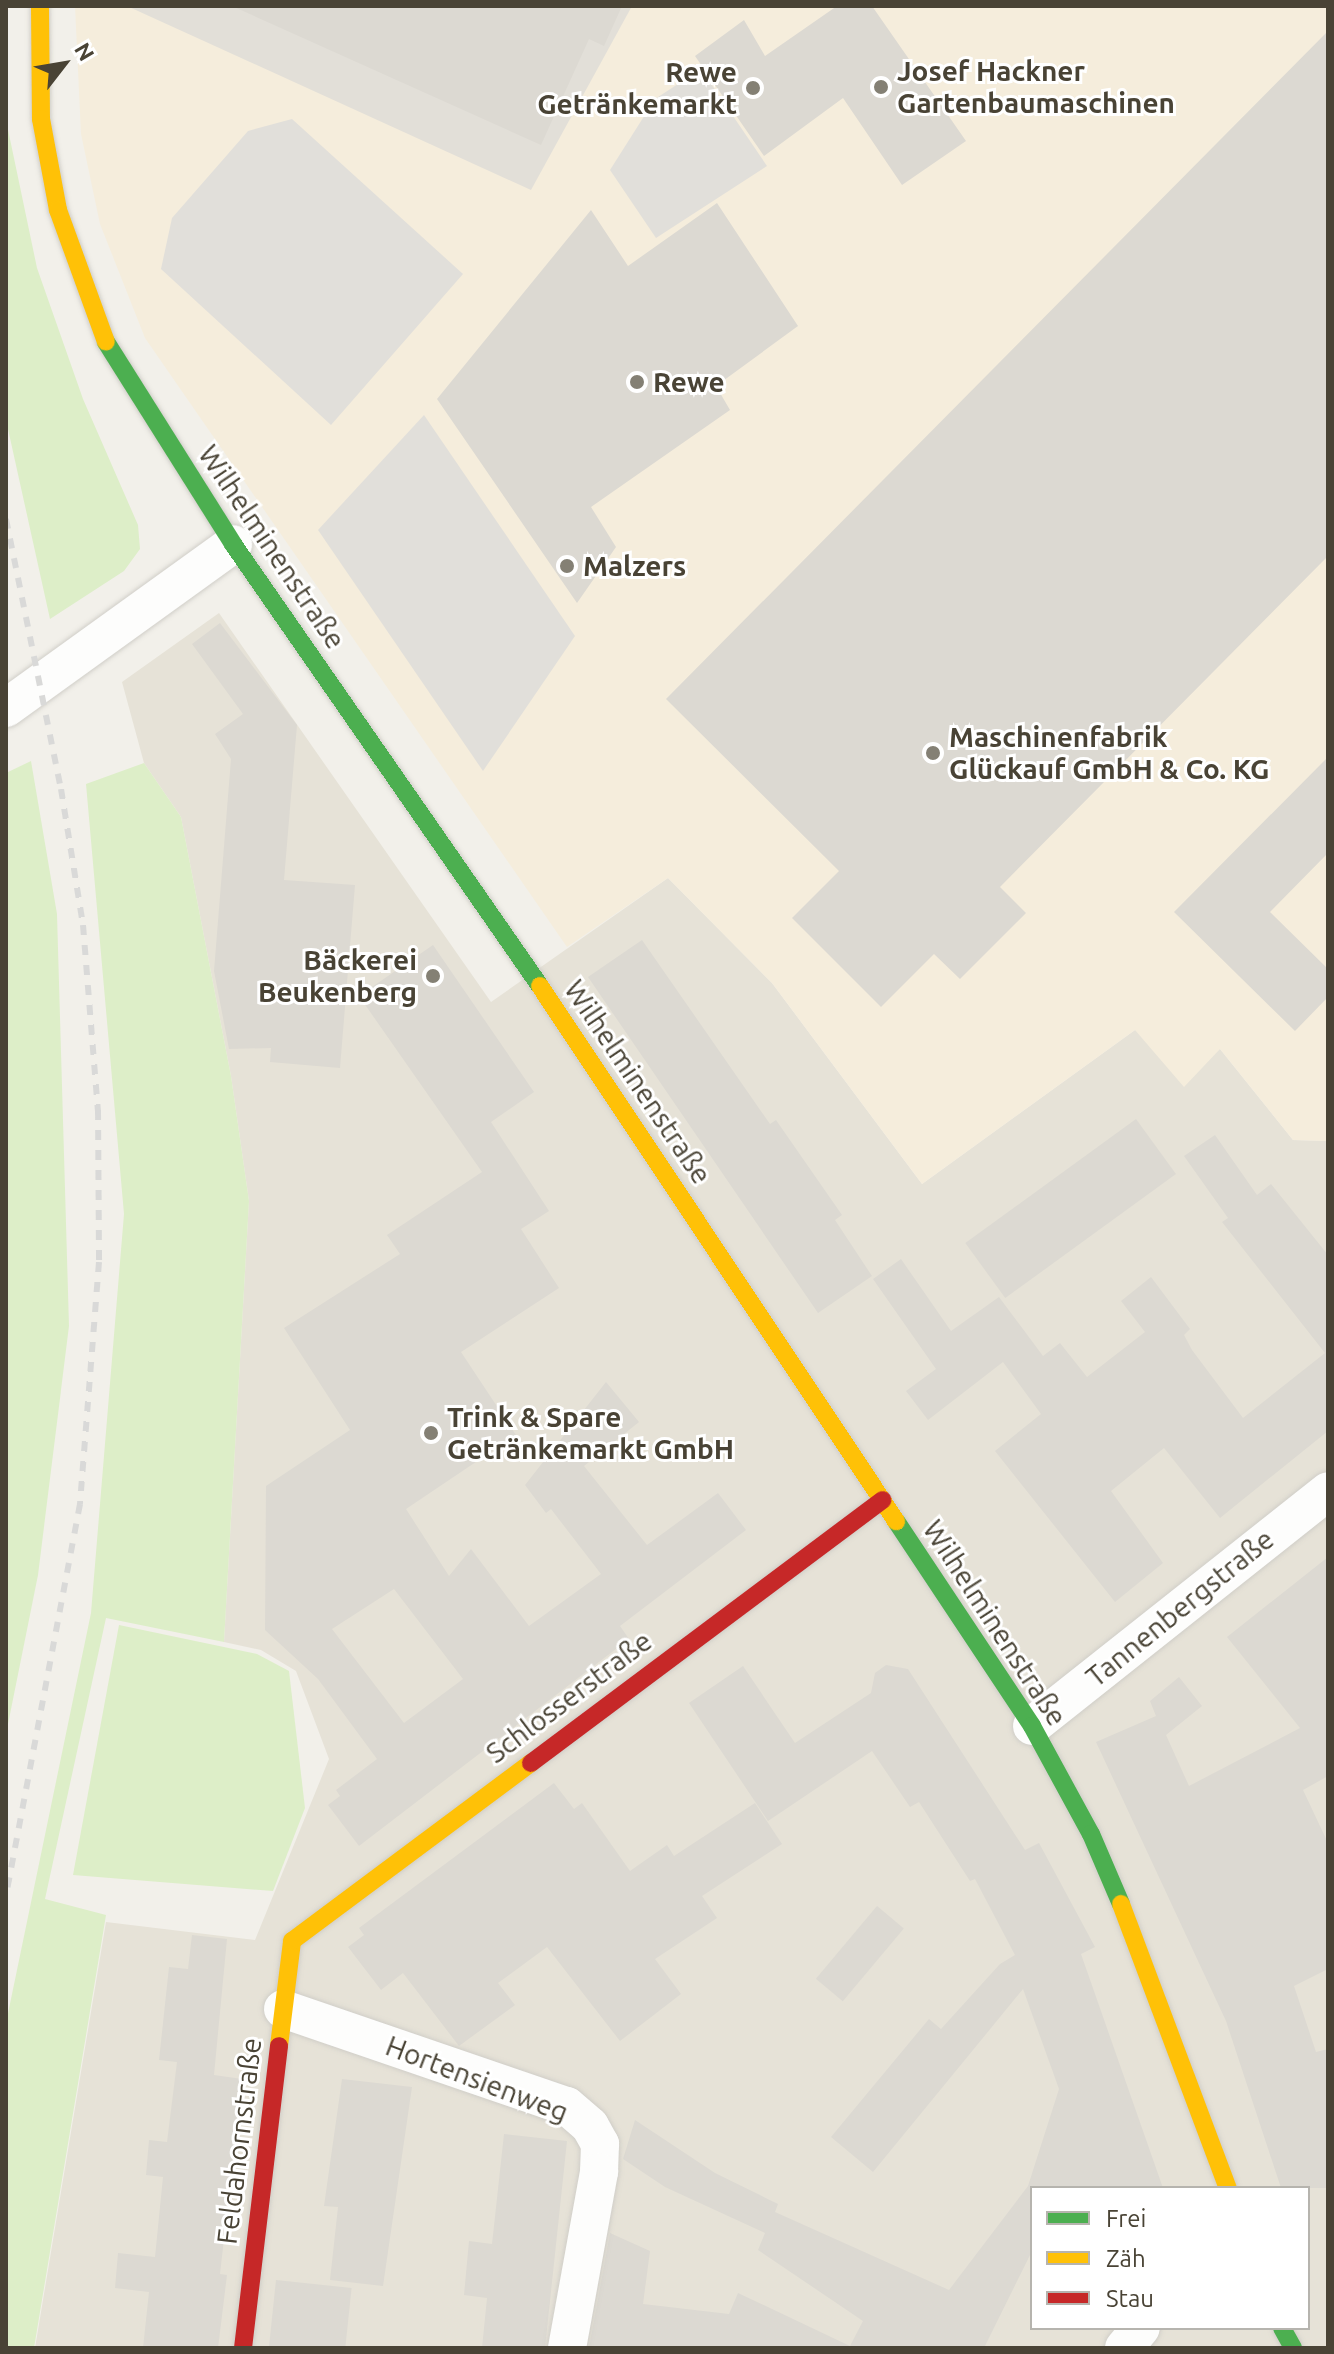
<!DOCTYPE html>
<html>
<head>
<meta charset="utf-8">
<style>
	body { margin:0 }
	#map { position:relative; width:1334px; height:2354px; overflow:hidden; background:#f2f0ea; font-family:Ubuntu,sans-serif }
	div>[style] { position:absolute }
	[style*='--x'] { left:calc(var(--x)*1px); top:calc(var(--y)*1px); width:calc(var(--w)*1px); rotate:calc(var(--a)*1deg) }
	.residential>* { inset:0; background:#e6e2d7 }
	.commercial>* { inset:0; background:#f5eddc }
	.industrial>* { inset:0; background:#e2dfd8 }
	.green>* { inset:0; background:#ddeec8 }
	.parking>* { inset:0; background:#e1dfda }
	.building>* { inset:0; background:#dcd9d2; transform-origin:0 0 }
	.roads { filter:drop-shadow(0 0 2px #d0cec8) drop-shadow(0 0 2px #d0cec8) }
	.street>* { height:38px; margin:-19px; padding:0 19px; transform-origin:19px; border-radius:19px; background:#fdfdfc }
	.fast>* { height:18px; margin:-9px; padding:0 9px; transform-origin:9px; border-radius:9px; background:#4caf50 }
	.slow>* { height:18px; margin:-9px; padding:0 9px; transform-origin:9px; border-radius:9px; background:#ffc107 }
	.jam>* { height:18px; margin:-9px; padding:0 9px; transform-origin:9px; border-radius:9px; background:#c62828 }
	.rail>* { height:6px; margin-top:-3px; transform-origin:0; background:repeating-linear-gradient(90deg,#d9d9d8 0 10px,transparent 0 20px) }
	.dots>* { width:22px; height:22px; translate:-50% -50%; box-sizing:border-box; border:4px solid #fff; border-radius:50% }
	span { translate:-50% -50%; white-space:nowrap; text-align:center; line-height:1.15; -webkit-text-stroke:6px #fff; paint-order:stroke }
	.poi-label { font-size:28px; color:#494335; font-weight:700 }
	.left { translate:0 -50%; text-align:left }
	.right { translate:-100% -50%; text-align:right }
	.street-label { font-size:28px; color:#494335 }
	.frame { position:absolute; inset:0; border:8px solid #494335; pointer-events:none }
	.legend { position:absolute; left:1030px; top:2186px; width:280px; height:144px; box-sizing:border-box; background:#fff; border:2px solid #b6b4ae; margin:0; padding:10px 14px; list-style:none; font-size:24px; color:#494335 }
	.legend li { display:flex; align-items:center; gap:16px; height:40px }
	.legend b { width:40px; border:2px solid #b6b4ae }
	.north { position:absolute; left:24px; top:24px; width:80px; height:80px; -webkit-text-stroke:6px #fff; paint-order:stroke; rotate:59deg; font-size:22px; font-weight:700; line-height:32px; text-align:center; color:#494335 }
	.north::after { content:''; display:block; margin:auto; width:28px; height:36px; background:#494335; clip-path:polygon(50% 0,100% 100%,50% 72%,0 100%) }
</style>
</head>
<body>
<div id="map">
	<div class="residential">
		<i style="clip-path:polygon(evenodd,219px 613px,491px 1002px,668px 878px,772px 983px,922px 1184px,1135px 1030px,1220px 1049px,1293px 1140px,1328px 1141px,1328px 2348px,35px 2348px,106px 1922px,255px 1940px,329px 1759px,296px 1671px,261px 1650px,224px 1642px,249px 1201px,231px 1076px,181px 817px,144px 763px,122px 682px,219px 613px,1032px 2188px,1308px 2188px,1308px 2328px,1032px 2328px,1032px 2188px)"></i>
	</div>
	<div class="commercial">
		<i style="clip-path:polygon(75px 6px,1328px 6px,1328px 1141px,1293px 1140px,1220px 1049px,1184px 1087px,1135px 1030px,922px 1184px,772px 983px,668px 878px,567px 947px,145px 338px,100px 224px,81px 134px)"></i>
	</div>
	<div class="industrial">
		<i style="clip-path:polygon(127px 6px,632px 6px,531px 190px)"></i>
	</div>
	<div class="green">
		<i style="clip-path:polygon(6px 120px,37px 268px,83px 399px,138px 525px,140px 549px,124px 571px,50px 619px,6px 420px)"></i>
		<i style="clip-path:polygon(31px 761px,57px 914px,69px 1326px,38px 1575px,6px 1734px,6px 773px)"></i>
		<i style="clip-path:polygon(144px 763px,181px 817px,231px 1076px,249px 1201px,224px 1642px,106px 1618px,45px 1899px,106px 1915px,34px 2348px,6px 2348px,6px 2023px,91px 1613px,124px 1214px,86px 784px)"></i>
		<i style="clip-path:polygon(119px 1625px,257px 1654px,289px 1671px,305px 1808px,273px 1891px,73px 1875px)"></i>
	</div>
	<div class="parking">
		<i style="clip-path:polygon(701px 69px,767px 166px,656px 238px,610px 170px,655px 99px)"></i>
		<i style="clip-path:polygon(292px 119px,463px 274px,331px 425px,161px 269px,172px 218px,248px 131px)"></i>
		<i style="clip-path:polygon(424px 415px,575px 636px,483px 771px,318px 530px)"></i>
	</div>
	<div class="building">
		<i style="clip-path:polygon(232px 6px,622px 6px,604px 46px,589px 39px,541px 145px)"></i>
		<i style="clip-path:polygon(837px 6px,872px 6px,966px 141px,902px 185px,843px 98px,764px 156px,695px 56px,744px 20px,765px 56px)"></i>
		<i style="clip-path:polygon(1328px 31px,1328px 556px,1000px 887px,1026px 913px,960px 979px,934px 954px,881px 1007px,792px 918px,839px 871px,666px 699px)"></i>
		<i style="clip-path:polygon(717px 203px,798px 326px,716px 386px,730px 410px,591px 507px,616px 547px,577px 603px,437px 399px,591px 210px,628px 266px)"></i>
		<i style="clip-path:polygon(220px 623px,297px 725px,284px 880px,355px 885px,340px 1068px,270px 1062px,271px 1048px,229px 1049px,214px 971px,231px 759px,215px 734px,243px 714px,192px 644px)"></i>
		<i style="clip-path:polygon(1328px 757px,1328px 853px,1270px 912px,1328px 969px,1328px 997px,1295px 1031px,1174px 912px)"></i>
		<i style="clip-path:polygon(642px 940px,770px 1124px,776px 1120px,842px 1215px,835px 1220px,872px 1276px,818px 1313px,588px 977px)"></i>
		<i style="clip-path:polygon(evenodd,433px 945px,534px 1092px,491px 1122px,549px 1211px,521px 1229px,559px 1288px,461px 1352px,516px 1435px,406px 1509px,449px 1576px,471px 1549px,529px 1626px,601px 1574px,551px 1509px,546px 1513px,525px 1485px,606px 1382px,639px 1422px,584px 1466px,647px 1545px,718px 1493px,746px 1530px,620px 1626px,629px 1639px,359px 1846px,328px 1805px,340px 1796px,336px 1790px,377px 1759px,318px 1679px,265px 1630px,266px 1486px,350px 1430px,284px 1328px,400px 1254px,387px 1235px,482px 1172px,359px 996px,433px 945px,394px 1589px,463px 1679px,404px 1723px,332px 1629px,394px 1589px)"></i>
		<i style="left:1136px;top:1119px;width:68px;height:211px;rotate:54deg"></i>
		<i style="clip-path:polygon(1215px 1135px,1257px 1195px,1271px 1184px,1328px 1255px,1328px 1431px,1220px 1518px,1164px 1448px,1111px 1491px,1163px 1563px,1115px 1602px,995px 1451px,1041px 1414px,1003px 1362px,928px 1420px,906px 1391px,936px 1369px,873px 1279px,901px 1259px,951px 1331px,999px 1297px,1043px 1356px,1060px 1343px,1087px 1377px,1145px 1332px,1121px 1301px,1151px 1277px,1190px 1329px,1184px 1335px,1192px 1350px,1243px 1418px,1325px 1353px,1222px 1222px,1228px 1218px,1184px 1156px)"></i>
		<i style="clip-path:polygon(1328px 1557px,1328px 1776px,1303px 1790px,1328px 1843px,1328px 1969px,1294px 1986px,1316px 2052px,1328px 2049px,1328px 2188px,1281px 2188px,1226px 2021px,1096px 1742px,1156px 1716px,1150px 1701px,1179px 1677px,1202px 1706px,1166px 1735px,1189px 1786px,1300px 1728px,1227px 1637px)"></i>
		<i style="clip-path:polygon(886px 1665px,908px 1669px,1025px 1850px,1039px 1843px,1095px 1947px,1081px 1954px,1163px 2188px,1032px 2188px,1032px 2251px,984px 2348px,589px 2348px,610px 2233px,650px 2251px,643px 2304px,729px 2314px,738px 2293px,850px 2346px,863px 2321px,758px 2250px,765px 2233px,665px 2187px,623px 2159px,635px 2120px,715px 2173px,778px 2204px,775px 2212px,949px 2290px,1028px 2186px,1059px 2089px,1023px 1989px,873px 2172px,831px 2137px,929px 2019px,941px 2029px,1000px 1964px,1015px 1955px,975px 1879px,970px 1881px,919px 1802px,910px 1807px,872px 1751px,768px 1821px,689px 1703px,743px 1666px,795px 1743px,871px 1693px,875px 1673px)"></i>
		<i style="clip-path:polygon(554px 1783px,574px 1809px,582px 1803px,630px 1871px,667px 1845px,674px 1856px,755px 1803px,782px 1844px,702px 1896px,717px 1918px,655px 1959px,681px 1994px,620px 2041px,547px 1947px,498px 1983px,515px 2005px,459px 2046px,403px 1973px,381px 1990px,348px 1947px,364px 1935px,359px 1928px)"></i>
		<i style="left:877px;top:1906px;width:35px;height:95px;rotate:40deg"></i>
		<i style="clip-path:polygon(192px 1935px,227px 1939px,214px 2075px,242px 2079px,220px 2274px,227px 2275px,218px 2348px,143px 2348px,149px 2292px,115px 2288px,118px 2253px,155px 2257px,163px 2177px,146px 2175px,149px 2140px,167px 2142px,177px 2062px,159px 2060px,163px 2023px,169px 1967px,188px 1969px)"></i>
		<i style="clip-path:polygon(342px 2079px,412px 2087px,383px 2286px,330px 2280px,338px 2207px,324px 2206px)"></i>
		<i style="clip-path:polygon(504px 2134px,567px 2141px,545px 2348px,482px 2348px,487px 2298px,464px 2295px,469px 2241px,492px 2244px)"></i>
		<i style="left:276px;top:2280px;width:76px;height:68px;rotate:6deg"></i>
	</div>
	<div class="roads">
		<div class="street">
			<i style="--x:6;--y:708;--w:280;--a:-35.8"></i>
			<i style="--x:1032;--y:1726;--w:378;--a:-38.4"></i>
			<i style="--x:283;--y:2009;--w:300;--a:18.9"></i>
			<i style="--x:567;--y:2106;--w:30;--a:41"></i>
			<i style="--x:590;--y:2126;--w:21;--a:61"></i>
			<i style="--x:600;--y:2144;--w:28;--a:92"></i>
			<i style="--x:599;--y:2172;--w:179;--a:100.3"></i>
			<i style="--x:1124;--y:2348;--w:26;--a:-50"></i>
		</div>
		<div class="fast">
			<i style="--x:106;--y:342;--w:239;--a:57.8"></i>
			<i style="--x:233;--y:544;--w:538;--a:55.22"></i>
			<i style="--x:896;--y:1521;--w:246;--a:56.4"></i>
			<i style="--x:1032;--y:1726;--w:123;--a:61.4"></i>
			<i style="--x:1091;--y:1834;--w:76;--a:66.8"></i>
			<i style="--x:1282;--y:2328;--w:23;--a:61"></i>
		</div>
		<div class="slow">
			<i style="--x:40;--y:6;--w:113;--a:89.5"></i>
			<i style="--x:41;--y:119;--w:93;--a:79.4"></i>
			<i style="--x:58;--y:210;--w:140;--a:70"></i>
			<i style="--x:540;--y:986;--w:643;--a:56.36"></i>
			<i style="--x:1121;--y:1904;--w:303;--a:69.4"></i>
			<i style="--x:279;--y:2046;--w:106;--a:-82.9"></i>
			<i style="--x:292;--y:1941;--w:298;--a:-36.7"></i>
		</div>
		<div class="jam">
			<i style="--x:531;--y:1763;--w:439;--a:-36.8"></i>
			<i style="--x:243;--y:2348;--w:304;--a:-83.2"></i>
		</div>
	</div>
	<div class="rail">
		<i style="--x:6;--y:519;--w:276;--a:78.5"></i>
		<i style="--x:61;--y:789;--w:138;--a:80.8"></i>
		<i style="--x:83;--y:925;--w:186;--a:85.4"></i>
		<i style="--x:98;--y:1110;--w:152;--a:89.6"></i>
		<i style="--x:99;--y:1262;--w:243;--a:94.5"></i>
		<i style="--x:80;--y:1504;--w:399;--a:100.7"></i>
	</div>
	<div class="dots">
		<i style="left:881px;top:87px;background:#848074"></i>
		<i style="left:753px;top:88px;background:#848074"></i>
		<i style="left:637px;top:382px;background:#848074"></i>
		<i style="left:567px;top:566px;background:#848074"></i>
		<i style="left:933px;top:753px;background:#848074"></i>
		<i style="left:433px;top:976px;background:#848074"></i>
		<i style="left:431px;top:1433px;background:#848074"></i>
	</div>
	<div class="poi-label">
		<span class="left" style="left:897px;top:87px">Josef Hackner<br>Gartenbaumaschinen</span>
		<span class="right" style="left:737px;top:88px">Rewe<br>Getränkemarkt</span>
		<span class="left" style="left:653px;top:382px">Rewe</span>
		<span class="left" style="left:583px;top:566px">Malzers</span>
		<span class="left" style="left:949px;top:753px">Maschinenfabrik<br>Glückauf GmbH &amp; Co. KG</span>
		<span class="right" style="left:417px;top:976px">Bäckerei<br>Beukenberg</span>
		<span class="left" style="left:447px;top:1433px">Trink &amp; Spare<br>Getränkemarkt GmbH</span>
	</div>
	<div class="street-label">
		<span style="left:272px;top:547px;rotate:56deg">Wilhelminenstraße</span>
		<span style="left:638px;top:1082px;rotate:56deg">Wilhelminenstraße</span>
		<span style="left:1180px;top:1608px;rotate:-39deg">Tannenbergstraße</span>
		<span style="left:995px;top:1623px;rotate:57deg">Wilhelminenstraße</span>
		<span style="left:569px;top:1697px;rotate:-37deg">Schlosserstraße</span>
		<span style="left:477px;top:2079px;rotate:21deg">Hortensienweg</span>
		<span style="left:239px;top:2141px;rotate:-83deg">Feldahornstraße</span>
	</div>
	<div class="frame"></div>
	<ul class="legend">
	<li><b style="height:10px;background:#4caf50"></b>Frei</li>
	<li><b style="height:10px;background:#ffc107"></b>Zäh</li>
	<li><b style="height:10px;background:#c62828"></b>Stau</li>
	</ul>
	<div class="north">N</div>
</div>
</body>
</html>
